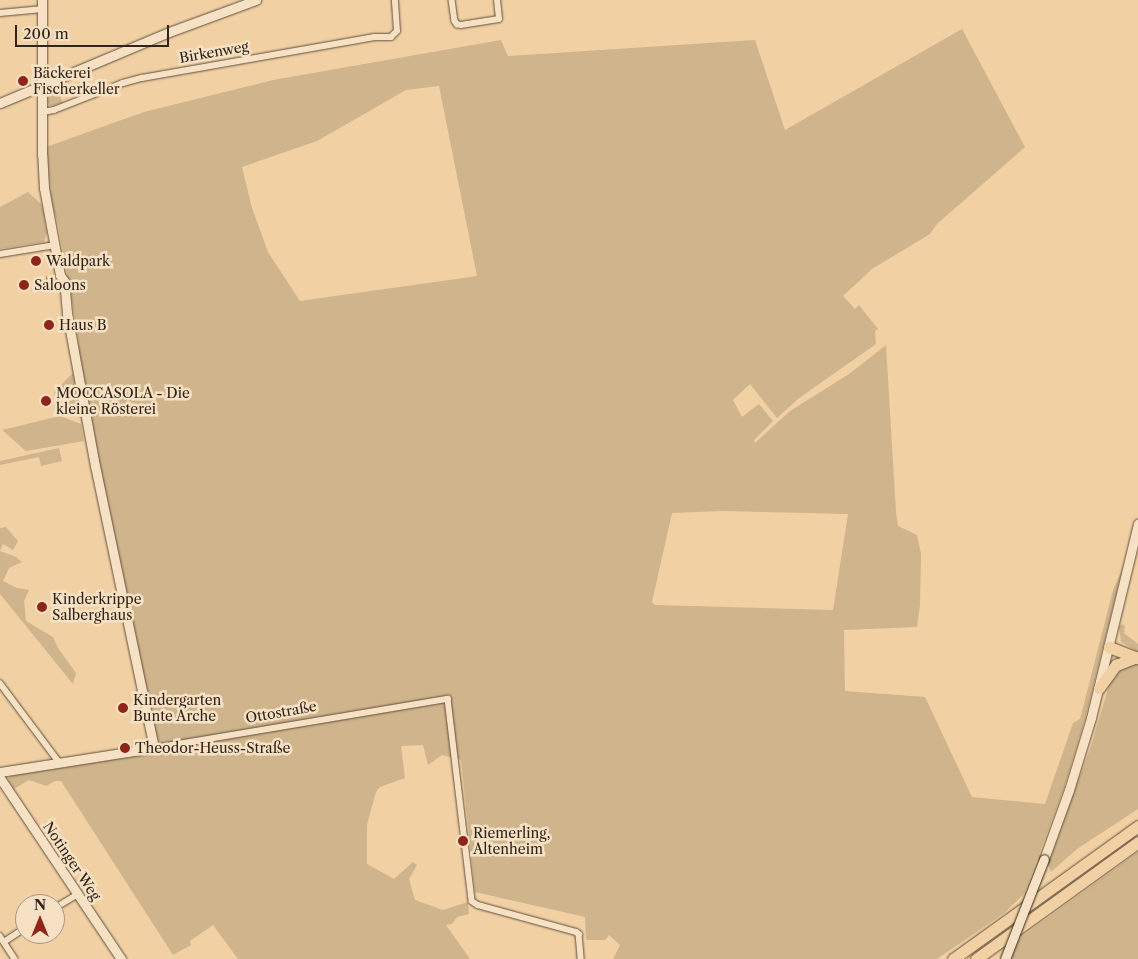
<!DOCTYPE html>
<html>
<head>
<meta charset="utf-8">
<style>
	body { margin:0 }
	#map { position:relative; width:1138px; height:959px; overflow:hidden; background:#f1d1a4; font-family:"Libre Caslon Text",serif }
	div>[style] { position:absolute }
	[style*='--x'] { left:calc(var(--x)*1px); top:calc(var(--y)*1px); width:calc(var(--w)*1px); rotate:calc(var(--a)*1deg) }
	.green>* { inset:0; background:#d0b48c }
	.water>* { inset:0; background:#b09675 }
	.roads { filter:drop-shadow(0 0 1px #614f3c) drop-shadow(0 0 1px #614f3c) }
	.street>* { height:5.5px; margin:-2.75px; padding:0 2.75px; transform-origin:2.75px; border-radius:2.75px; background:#f6e1c4 }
	.secondary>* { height:9px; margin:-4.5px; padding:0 4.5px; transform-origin:4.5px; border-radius:4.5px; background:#f6e1c4 }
	.highway>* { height:11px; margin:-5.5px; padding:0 5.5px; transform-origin:5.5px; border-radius:5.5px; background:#f1d1a4 }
	.bridges { filter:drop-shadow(0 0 1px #312419) drop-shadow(0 0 1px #312419) }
	.secondary-bridge>* { height:9px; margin:-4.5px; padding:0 4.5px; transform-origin:4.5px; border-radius:4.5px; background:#f6e1c4 }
	.dots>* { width:14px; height:14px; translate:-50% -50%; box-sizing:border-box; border:2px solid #f6e1c4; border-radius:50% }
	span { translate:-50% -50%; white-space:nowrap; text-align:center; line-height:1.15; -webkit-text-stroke:5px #f6e1c4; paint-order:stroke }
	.street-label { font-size:14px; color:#312419 }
	.poi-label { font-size:14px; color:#312419 }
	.left { translate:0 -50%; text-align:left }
	.north { position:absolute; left:15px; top:894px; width:50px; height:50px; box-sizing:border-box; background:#f6e1c4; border:1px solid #a79580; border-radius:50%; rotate:0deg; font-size:14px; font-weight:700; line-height:20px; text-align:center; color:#312419 }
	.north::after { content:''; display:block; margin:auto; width:18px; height:22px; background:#8f2418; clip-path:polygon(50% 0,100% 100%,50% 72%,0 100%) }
	.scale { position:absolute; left:15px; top:25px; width:154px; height:22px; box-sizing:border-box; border:2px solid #312419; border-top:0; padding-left:6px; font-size:15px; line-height:18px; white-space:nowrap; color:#312419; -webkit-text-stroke:4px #f6e1c4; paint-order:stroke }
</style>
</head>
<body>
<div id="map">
	<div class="green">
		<i style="clip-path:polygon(evenodd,962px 29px,1025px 147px,937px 224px,930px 234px,872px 269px,843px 296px,855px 309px,859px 305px,878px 329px,875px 331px,876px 344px,798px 399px,777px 418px,750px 384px,733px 400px,742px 417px,759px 404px,773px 421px,754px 440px,755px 443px,790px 411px,849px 374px,886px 345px,896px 512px,898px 526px,917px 535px,921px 554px,920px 605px,917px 627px,844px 630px,845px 691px,925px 697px,972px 797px,1045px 804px,1073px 723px,1080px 719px,1113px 590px,1123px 567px,1085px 719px,1064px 788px,1024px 894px,1003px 914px,937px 959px,613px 959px,620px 945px,609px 935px,605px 940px,586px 940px,585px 917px,475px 892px,461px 760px,442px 755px,428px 765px,423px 745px,401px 746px,405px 778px,380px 787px,376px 792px,367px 825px,367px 864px,394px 879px,413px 862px,417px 865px,409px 879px,415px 900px,443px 910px,468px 902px,469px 914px,457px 917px,452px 924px,446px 925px,470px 959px,238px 959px,213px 925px,190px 941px,191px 945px,173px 955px,61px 781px,55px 781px,46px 786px,29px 780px,14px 789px,8px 779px,10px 776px,29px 772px,160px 751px,92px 439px,79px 355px,77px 330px,58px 224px,52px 205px,46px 147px,144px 112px,273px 80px,501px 40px,508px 56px,755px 40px,785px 130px,962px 29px,439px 86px,477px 276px,300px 301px,268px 252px,252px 208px,242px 167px,317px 141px,406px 90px,439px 86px,962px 29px,724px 511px,848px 514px,833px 610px,655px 605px,652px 602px,672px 513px,724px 511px)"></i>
		<i style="clip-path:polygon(57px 89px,63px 103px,51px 106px,48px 104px,47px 93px)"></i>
		<i style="clip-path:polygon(28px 192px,42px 205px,47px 232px,44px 242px,0 249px,0 207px)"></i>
		<i style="clip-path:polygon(73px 373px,81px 418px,58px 409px,54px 392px)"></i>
		<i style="clip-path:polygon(60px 416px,81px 424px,84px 441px,26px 451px,2px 430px)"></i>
		<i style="clip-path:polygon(59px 448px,62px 461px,41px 466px,39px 457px,0 465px,0 461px)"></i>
		<i style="clip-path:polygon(6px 527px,18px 541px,13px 550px,3px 544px,0 551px,16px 557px,22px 562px,9px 568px,3px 581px,17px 588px,29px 590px,24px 601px,26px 621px,53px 637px,58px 648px,76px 673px,73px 684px,0 594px,0 528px)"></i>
		<i style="clip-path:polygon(1122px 624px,1125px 626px,1124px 633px,1138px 644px,1138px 652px,1121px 642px,1119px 627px)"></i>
		<i style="clip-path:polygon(1131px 663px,1138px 665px,1138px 809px,1077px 849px,1051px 872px,1048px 865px,1049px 858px,1091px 746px,1110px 682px,1115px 670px)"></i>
		<i style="clip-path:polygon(1138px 852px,1138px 959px,1000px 959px,1024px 935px)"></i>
	</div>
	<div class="water">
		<i style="clip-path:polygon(47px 275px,51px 289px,37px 293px,37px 290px,44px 284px)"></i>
	</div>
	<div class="roads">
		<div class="street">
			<i style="--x:452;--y:0;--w:21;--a:82"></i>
			<i style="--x:455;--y:21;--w:4;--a:56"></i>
			<i style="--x:457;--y:24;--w:4;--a:14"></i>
			<i style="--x:461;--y:25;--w:38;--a:-9"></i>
			<i style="--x:499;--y:19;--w:19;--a:-96"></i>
			<i style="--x:0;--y:13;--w:43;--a:-5.3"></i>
			<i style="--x:42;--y:112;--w:12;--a:-9"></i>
			<i style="--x:54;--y:110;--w:74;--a:-21.4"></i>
			<i style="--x:123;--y:83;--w:20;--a:-15"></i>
			<i style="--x:142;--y:78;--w:236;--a:-10"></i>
			<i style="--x:374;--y:37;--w:17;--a:0"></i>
			<i style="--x:391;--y:37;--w:8;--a:-45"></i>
			<i style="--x:397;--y:31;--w:31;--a:-94"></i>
			<i style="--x:0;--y:254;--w:56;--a:-9.3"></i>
			<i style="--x:0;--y:683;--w:99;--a:53.2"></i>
			<i style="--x:154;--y:748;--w:298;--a:-9.5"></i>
			<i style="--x:448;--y:699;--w:203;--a:83.2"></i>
			<i style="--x:472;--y:901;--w:7;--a:34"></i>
			<i style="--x:478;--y:905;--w:102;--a:15.4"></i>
			<i style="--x:576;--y:932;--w:4;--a:34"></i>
			<i style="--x:579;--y:934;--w:25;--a:85"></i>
			<i style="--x:55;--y:908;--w:27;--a:-31"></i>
			<i style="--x:0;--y:936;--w:27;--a:57"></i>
			<i style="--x:4;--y:942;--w:25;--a:-34"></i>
		</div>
		<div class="secondary">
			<i style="--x:0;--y:103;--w:183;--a:-22.8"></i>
			<i style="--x:169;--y:32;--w:93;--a:-20.2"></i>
			<i style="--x:0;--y:772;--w:156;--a:-8.9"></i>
			<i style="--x:154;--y:748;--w:288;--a:-101.8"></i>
			<i style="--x:95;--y:466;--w:156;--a:-100.4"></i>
			<i style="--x:67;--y:313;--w:32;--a:-95"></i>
			<i style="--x:64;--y:281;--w:7;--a:-124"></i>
			<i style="--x:60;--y:275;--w:88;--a:-100.4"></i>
			<i style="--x:44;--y:188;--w:33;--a:-93"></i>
			<i style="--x:42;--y:155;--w:155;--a:-90"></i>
			<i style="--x:0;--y:778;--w:218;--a:56.2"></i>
			<i style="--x:1044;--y:859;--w:73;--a:-70.1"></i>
			<i style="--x:1069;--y:790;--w:75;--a:-73"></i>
			<i style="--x:1091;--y:718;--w:200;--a:-76.4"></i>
		</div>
		<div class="highway">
			<i style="--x:1109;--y:647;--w:31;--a:21"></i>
			<i style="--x:1099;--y:688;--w:29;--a:-54"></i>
			<i style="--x:1116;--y:665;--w:22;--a:-21"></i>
			<i style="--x:953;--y:959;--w:228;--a:-35.7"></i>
			<i style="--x:976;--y:959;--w:200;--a:-35.8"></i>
		</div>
	</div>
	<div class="bridges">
		<div class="secondary-bridge">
			<i style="--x:1005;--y:959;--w:107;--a:-68.7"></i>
		</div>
	</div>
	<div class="dots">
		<i style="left:23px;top:81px;background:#8f2418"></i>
		<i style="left:36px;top:261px;background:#8f2418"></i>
		<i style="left:24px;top:285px;background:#8f2418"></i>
		<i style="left:49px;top:325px;background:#8f2418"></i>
		<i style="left:46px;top:401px;background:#8f2418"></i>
		<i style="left:42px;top:607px;background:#8f2418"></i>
		<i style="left:123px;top:708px;background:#8f2418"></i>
		<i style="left:125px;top:748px;background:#8f2418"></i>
		<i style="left:463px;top:841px;background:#8f2418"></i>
	</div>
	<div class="street-label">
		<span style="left:214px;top:52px;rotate:-10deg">Birkenweg</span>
		<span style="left:281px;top:712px;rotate:-10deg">Ottostraße</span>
		<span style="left:72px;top:861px;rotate:56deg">Notinger Weg</span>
	</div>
	<div class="poi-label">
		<span class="left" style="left:33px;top:81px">Bäckerei<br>Fischerkeller</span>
		<span class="left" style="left:46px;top:261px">Waldpark</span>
		<span class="left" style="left:34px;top:285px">Saloons</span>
		<span class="left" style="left:59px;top:325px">Haus B</span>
		<span class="left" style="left:56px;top:401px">MOCCASOLA - Die<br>kleine Rösterei</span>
		<span class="left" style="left:52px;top:607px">Kinderkrippe<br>Salberghaus</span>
		<span class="left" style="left:133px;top:708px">Kindergarten<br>Bunte Arche</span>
		<span class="left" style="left:135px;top:748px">Theodor-Heuss-Straße</span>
		<span class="left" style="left:473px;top:841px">Riemerling,<br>Altenheim</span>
	</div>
	<div class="north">N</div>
	<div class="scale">200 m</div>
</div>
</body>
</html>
